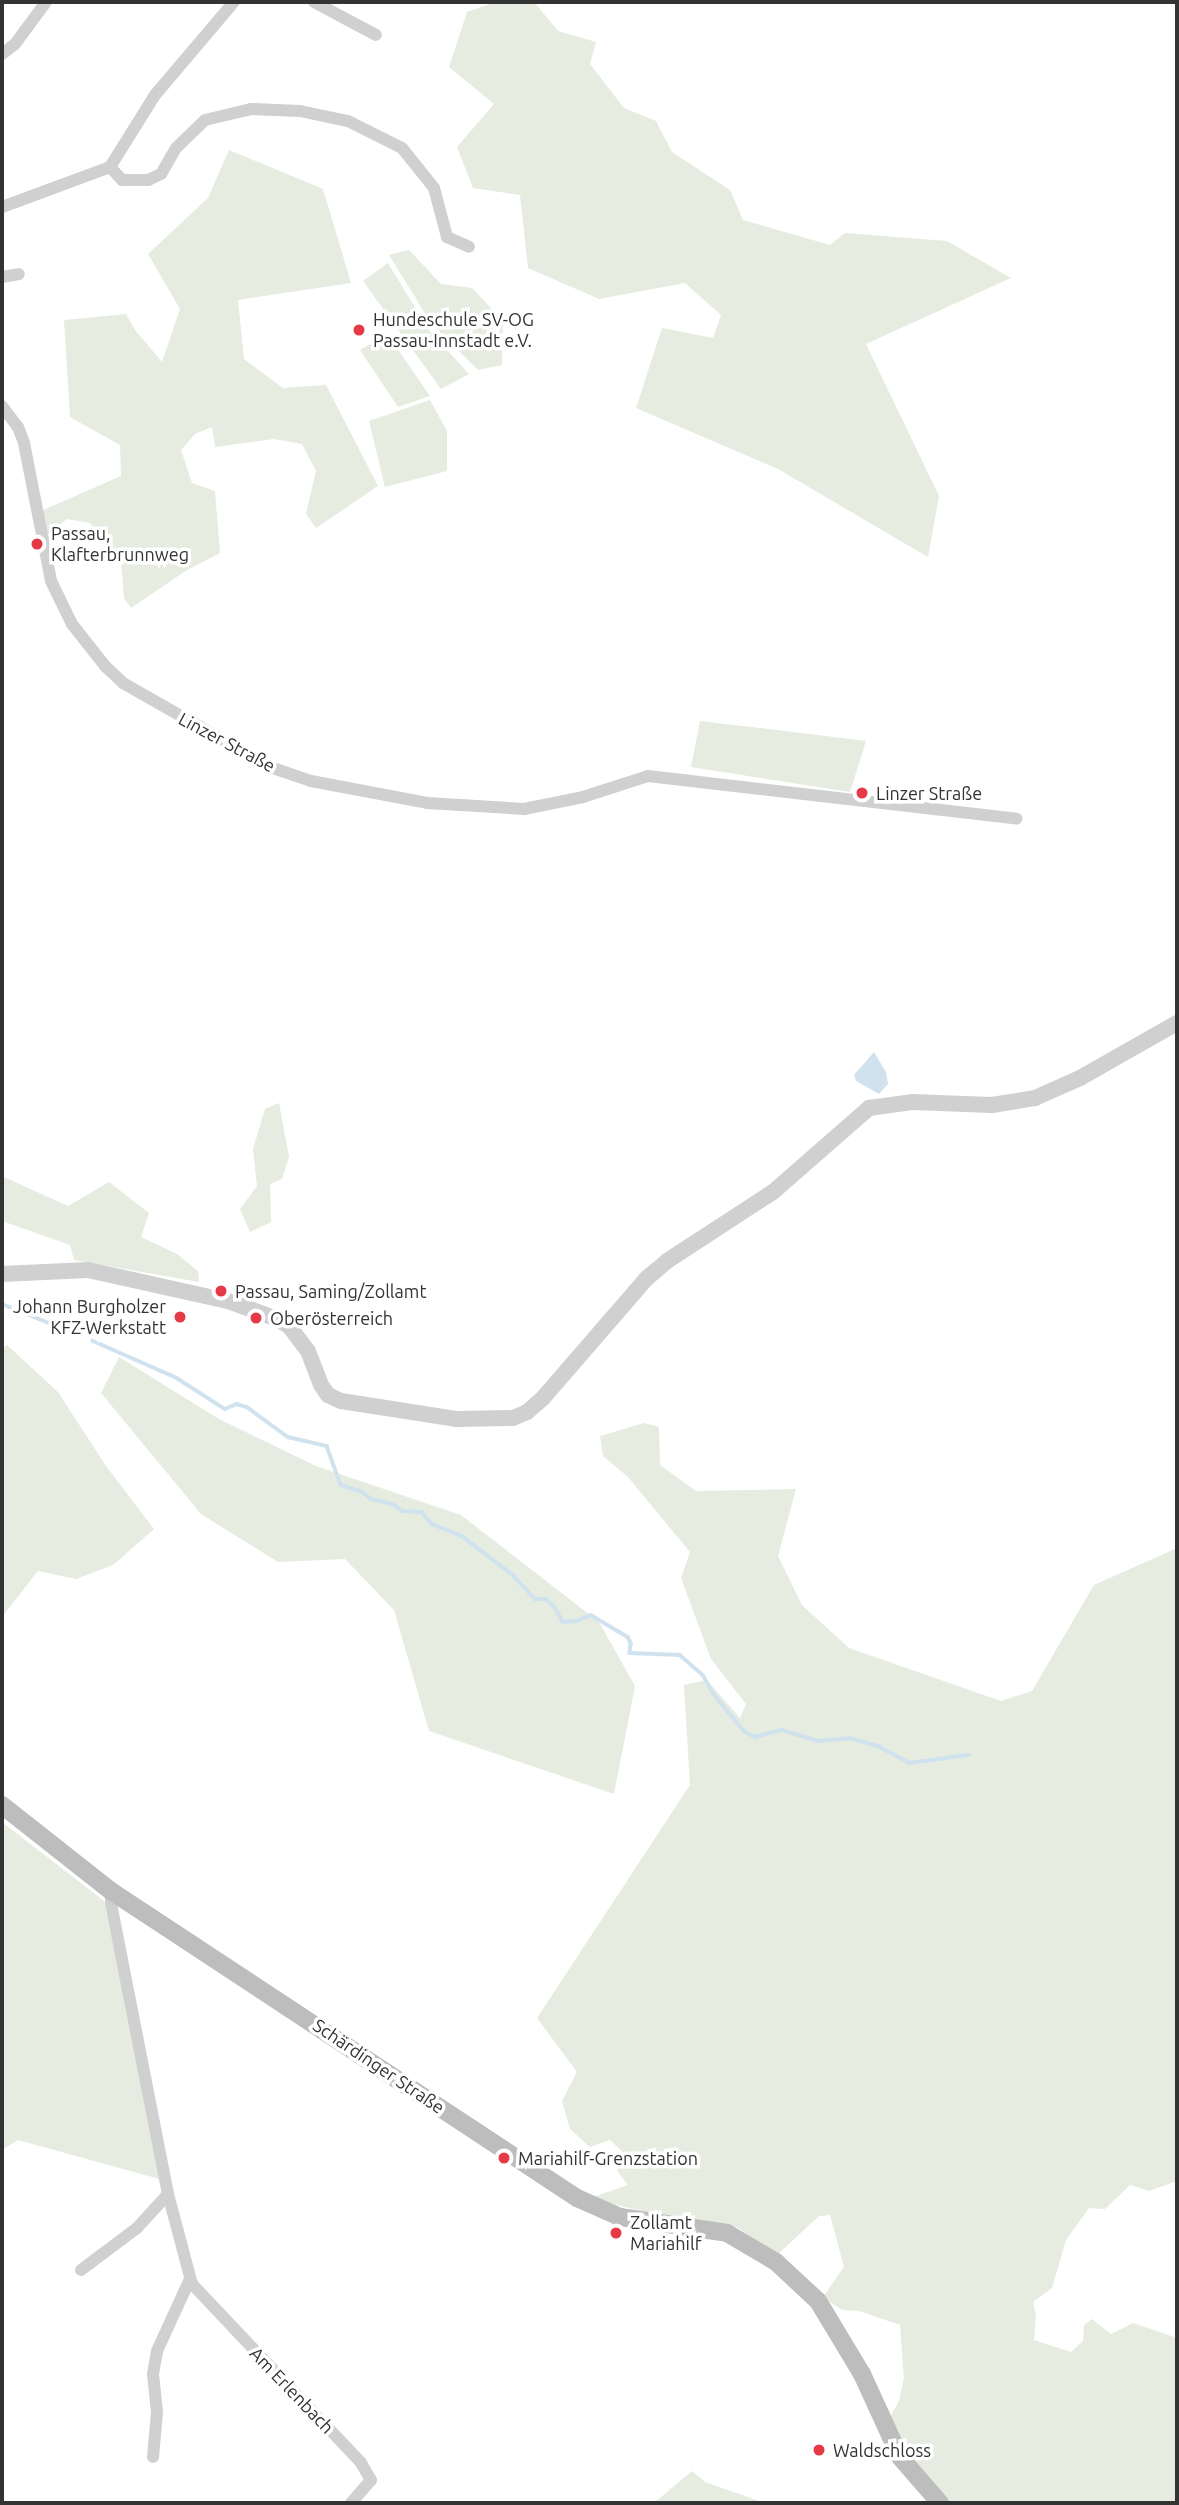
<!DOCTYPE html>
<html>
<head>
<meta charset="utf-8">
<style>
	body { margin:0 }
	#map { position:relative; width:1179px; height:2505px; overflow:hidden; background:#fff; font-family:Ubuntu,sans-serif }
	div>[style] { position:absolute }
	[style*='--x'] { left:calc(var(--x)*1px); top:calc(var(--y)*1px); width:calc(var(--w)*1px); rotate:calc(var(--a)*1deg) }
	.green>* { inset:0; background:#e6ecdf }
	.water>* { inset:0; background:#cfe2ee }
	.stream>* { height:3.5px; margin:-1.75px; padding:0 1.75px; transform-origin:1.75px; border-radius:1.75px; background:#cfe2ee }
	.minor>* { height:12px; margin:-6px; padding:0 6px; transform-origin:6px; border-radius:6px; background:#d0d0d0 }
	.tertiary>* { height:16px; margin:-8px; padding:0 8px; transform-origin:8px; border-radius:8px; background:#d0d0d0 }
	.secondary>* { height:18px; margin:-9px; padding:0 9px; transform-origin:9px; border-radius:9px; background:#bdbdbd }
	.dots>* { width:19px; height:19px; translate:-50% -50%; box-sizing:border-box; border:4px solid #fff; border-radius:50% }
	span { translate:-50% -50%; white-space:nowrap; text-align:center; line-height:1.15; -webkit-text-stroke:7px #fff; paint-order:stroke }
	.poi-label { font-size:18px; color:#333 }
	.left { translate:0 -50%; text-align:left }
	.right { translate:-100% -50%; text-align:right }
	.street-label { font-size:18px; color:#333 }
	.frame { position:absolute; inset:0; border:4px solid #333; pointer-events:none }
</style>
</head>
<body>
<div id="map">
	<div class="green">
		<i style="clip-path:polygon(496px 2px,534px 2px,558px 31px,596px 42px,590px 64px,624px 108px,656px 121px,672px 152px,730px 190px,743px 220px,830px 245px,845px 233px,947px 241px,1011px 278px,866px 344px,939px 496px,928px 557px,778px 469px,636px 408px,662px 328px,713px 338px,721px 315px,685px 283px,599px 299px,528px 268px,520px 195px,473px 188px,457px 147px,494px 104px,449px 67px,467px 12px)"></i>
		<i style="clip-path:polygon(229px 150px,323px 189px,351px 283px,238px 300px,244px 359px,283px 388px,326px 385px,378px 486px,316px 528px,306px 514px,316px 471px,302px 444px,274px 439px,215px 447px,212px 427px,195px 434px,181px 450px,192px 483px,215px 491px,220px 553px,187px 570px,131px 608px,124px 598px,121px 563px,90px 523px,67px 519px,46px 536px,41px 511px,121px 476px,120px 445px,70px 417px,64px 320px,126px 314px,135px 330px,162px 362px,180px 309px,148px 254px,208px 198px)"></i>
		<i style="clip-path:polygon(409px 250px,441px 284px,472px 288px,503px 321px,502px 365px,478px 370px,431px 323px,389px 255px)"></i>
		<i style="clip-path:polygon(388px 263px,428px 329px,469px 374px,441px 389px,363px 281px)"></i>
		<i style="clip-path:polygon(387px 334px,430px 396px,398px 407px,360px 350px)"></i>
		<i style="clip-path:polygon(430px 400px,447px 431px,447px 471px,385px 487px,369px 421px)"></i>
		<i style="clip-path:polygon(700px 721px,793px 732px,866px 741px,850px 792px,691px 767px)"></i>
		<i style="clip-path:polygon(279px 1103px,289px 1157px,282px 1179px,270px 1184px,271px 1222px,250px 1232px,240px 1209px,257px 1186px,253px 1149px,265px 1109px)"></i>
		<i style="clip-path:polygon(2px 1176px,68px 1206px,109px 1182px,149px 1213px,141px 1237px,177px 1254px,198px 1271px,199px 1282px,74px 1260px,70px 1245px,2px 1221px)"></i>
		<i style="clip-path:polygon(7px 1345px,58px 1392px,106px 1466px,154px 1529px,113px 1565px,76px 1579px,38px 1571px,2px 1617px,2px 1349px)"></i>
		<i style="clip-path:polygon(119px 1357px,219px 1419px,316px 1466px,461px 1515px,599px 1622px,635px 1686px,614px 1794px,429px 1731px,394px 1610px,345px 1559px,278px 1562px,201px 1514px,101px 1393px)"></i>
		<i style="clip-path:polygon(644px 1423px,659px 1427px,660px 1465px,696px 1491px,796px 1489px,778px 1556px,802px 1605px,849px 1648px,1001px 1701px,1032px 1691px,1094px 1585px,1177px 1548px,1177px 2181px,1149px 2191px,1130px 2185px,1105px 2209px,1089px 2208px,1066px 2240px,1052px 2288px,1033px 2302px,1036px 2316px,1034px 2340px,1071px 2352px,1083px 2341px,1084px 2325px,1092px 2319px,1111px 2334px,1133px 2323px,1177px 2338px,1177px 2503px,946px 2503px,907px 2461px,890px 2417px,899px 2401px,904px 2378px,900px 2325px,859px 2311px,842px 2310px,823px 2297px,844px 2267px,830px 2215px,819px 2216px,777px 2255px,737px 2227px,669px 2218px,590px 2198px,628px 2185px,617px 2171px,625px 2154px,610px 2140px,590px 2147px,570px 2129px,562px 2101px,577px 2072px,537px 2018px,690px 1785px,684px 1685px,707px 1680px,740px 1718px,746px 1704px,711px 1659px,681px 1578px,690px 1552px,627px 1476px,603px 1456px,600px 1436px)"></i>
		<i style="clip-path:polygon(2px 1822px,104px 1901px,163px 2180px,18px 2140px,2px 2150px)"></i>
		<i style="clip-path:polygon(692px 2471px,705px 2482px,765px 2503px,654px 2503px)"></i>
	</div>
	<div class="water">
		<i style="clip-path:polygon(874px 1052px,886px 1072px,888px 1084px,879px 1094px,856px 1081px,854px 1075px)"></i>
	</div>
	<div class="stream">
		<i style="--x:2;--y:1304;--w:83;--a:21.9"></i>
		<i style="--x:91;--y:1340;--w:94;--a:23.8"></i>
		<i style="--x:177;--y:1378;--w:57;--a:32.9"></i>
		<i style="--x:225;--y:1409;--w:13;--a:-23"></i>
		<i style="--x:237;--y:1404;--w:10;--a:17"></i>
		<i style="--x:247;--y:1407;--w:51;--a:36.2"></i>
		<i style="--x:288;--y:1437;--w:40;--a:13"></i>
		<i style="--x:327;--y:1446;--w:41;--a:70.3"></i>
		<i style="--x:341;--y:1485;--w:23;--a:18"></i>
		<i style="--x:363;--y:1492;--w:11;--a:41"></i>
		<i style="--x:371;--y:1499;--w:23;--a:13"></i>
		<i style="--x:393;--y:1504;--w:12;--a:35"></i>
		<i style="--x:403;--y:1511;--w:19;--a:3"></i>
		<i style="--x:422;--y:1512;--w:16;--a:50"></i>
		<i style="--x:432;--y:1524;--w:32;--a:22"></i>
		<i style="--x:462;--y:1536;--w:64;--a:37.4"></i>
		<i style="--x:513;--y:1575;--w:33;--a:47"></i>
		<i style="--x:535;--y:1599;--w:11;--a:0"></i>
		<i style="--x:546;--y:1599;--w:12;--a:42"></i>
		<i style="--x:555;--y:1607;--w:17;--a:62"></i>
		<i style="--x:563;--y:1622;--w:14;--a:-4"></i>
		<i style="--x:577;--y:1621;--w:15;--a:-23"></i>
		<i style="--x:591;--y:1615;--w:43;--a:30.7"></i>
		<i style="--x:628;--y:1637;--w:7;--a:63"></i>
		<i style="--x:631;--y:1643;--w:10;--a:96"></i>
		<i style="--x:630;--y:1653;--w:50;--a:2.3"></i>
		<i style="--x:680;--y:1655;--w:30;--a:41"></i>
		<i style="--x:703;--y:1675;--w:21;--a:61"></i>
		<i style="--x:713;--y:1693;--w:49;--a:50.8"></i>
		<i style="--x:744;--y:1731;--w:13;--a:29"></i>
		<i style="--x:755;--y:1737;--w:28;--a:-15"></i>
		<i style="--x:782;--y:1730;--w:38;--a:17"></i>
		<i style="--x:818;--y:1741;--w:32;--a:-5"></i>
		<i style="--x:850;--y:1738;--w:29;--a:16"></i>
		<i style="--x:878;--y:1746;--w:36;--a:28"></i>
		<i style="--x:910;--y:1763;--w:59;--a:-7.9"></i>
	</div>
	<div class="minor">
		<i style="--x:314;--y:2;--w:70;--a:28"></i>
		<i style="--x:2;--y:54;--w:16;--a:-38"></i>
		<i style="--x:15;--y:44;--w:52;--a:-53.6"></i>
		<i style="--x:110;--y:167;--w:85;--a:-58"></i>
		<i style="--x:155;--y:95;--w:122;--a:-49.7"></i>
		<i style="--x:2;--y:207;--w:115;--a:-20.3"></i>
		<i style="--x:110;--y:167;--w:18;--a:47"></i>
		<i style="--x:122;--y:180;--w:26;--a:0"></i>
		<i style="--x:148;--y:180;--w:14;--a:-25"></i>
		<i style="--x:161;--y:174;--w:30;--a:-60"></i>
		<i style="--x:176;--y:148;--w:40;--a:-44"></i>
		<i style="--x:205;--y:120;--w:47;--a:-13.4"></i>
		<i style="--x:251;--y:109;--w:49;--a:2.3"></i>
		<i style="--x:300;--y:111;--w:49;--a:11.8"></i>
		<i style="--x:348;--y:121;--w:60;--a:26.6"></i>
		<i style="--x:402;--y:148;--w:51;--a:51.3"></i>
		<i style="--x:434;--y:188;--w:51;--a:75.1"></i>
		<i style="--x:447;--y:237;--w:24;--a:24"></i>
		<i style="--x:2;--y:277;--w:17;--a:-10"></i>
		<i style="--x:2;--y:406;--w:26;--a:53"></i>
		<i style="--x:18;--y:427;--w:17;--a:69"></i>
		<i style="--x:24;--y:443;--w:141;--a:78.9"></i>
		<i style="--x:51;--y:581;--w:48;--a:64"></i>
		<i style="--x:72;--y:624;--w:53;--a:51.8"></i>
		<i style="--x:105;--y:666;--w:25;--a:43"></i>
		<i style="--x:123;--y:683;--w:169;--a:29.7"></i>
		<i style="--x:270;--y:767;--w:43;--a:18.9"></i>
		<i style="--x:311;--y:781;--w:118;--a:10.7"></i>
		<i style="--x:427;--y:803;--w:97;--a:3.5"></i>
		<i style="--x:524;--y:809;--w:60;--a:-11.5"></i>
		<i style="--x:583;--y:797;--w:68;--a:-17.9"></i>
		<i style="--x:648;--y:776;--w:371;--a:6.6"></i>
		<i style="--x:168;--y:2194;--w:93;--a:75.1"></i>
		<i style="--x:192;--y:2284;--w:246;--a:46.6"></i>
		<i style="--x:361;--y:2463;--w:20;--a:60"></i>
		<i style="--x:371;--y:2480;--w:30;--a:131"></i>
		<i style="--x:81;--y:2270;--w:70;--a:-36.9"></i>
		<i style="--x:137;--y:2228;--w:46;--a:-47.6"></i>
		<i style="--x:168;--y:2194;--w:297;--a:-101.1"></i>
		<i style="--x:111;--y:1903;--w:12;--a:-90"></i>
		<i style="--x:153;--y:2457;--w:45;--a:-84.9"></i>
		<i style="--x:157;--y:2412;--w:38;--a:-96"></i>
		<i style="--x:153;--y:2374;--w:23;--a:-80"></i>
		<i style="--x:157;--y:2351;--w:79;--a:-65.4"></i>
	</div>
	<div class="tertiary">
		<i style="--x:2;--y:1274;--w:86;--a:-2.7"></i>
		<i style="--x:88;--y:1270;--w:143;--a:12.5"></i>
		<i style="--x:228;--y:1301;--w:52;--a:20.2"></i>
		<i style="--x:277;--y:1319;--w:14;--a:30"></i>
		<i style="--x:289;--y:1326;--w:31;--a:53"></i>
		<i style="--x:308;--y:1351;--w:36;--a:69"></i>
		<i style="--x:321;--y:1385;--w:12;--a:55"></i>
		<i style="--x:328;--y:1395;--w:14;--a:25"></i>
		<i style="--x:341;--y:1401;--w:116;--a:8.9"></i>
		<i style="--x:456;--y:1419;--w:57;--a:-1"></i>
		<i style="--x:513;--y:1418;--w:15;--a:-23"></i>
		<i style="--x:527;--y:1412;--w:21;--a:-41"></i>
		<i style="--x:543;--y:1398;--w:159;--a:-49.1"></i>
		<i style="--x:647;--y:1278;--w:26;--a:-40"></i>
		<i style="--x:667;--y:1261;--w:126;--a:-33.1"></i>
		<i style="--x:773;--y:1192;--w:128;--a:-41.2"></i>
		<i style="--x:869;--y:1108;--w:43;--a:-7.9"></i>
		<i style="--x:912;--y:1102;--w:80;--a:2.1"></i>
		<i style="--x:992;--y:1105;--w:44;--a:-9.2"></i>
		<i style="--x:1035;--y:1098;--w:49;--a:-24"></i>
		<i style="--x:1080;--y:1078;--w:112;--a:-29.6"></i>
	</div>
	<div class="secondary">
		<i style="--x:2;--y:1805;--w:139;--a:38.3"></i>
		<i style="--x:111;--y:1891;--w:558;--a:33.38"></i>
		<i style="--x:577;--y:2198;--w:47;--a:23.8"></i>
		<i style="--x:620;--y:2217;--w:108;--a:8.5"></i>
		<i style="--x:727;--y:2233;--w:57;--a:30.6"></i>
		<i style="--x:776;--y:2262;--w:57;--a:42.9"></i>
		<i style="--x:818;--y:2301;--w:85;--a:58.9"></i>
		<i style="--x:862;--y:2374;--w:91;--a:65.4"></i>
		<i style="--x:900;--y:2457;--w:61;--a:49"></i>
	</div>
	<div class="dots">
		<i style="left:359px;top:330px;background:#e63946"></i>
		<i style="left:37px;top:544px;background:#e63946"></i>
		<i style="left:862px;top:793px;background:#e63946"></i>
		<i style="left:221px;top:1291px;background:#e63946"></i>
		<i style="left:180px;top:1317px;background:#e63946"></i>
		<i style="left:256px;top:1318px;background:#e63946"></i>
		<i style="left:504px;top:2158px;background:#e63946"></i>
		<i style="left:616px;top:2233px;background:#e63946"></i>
		<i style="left:819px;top:2450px;background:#e63946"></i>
	</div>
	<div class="poi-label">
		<span class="left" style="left:373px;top:330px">Hundeschule SV-OG<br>Passau-Innstadt e.V.</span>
		<span class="left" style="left:51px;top:544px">Passau,<br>Klafterbrunnweg</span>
		<span class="left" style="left:876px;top:793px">Linzer Straße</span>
		<span class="left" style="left:235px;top:1291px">Passau, Saming/Zollamt</span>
		<span class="right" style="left:166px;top:1317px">Johann Burgholzer<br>KFZ-Werkstatt</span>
		<span class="left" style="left:270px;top:1318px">Oberösterreich</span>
		<span class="left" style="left:518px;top:2158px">Mariahilf-Grenzstation</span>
		<span class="left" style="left:630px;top:2233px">Zollamt<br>Mariahilf</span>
		<span class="left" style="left:833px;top:2450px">Waldschloss</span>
	</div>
	<div class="street-label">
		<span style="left:227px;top:742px;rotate:28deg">Linzer Straße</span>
		<span style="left:379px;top:2066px;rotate:34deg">Schärdinger Straße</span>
		<span style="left:292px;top:2390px;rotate:46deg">Am Erlenbach</span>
	</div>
	<div class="frame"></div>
</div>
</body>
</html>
